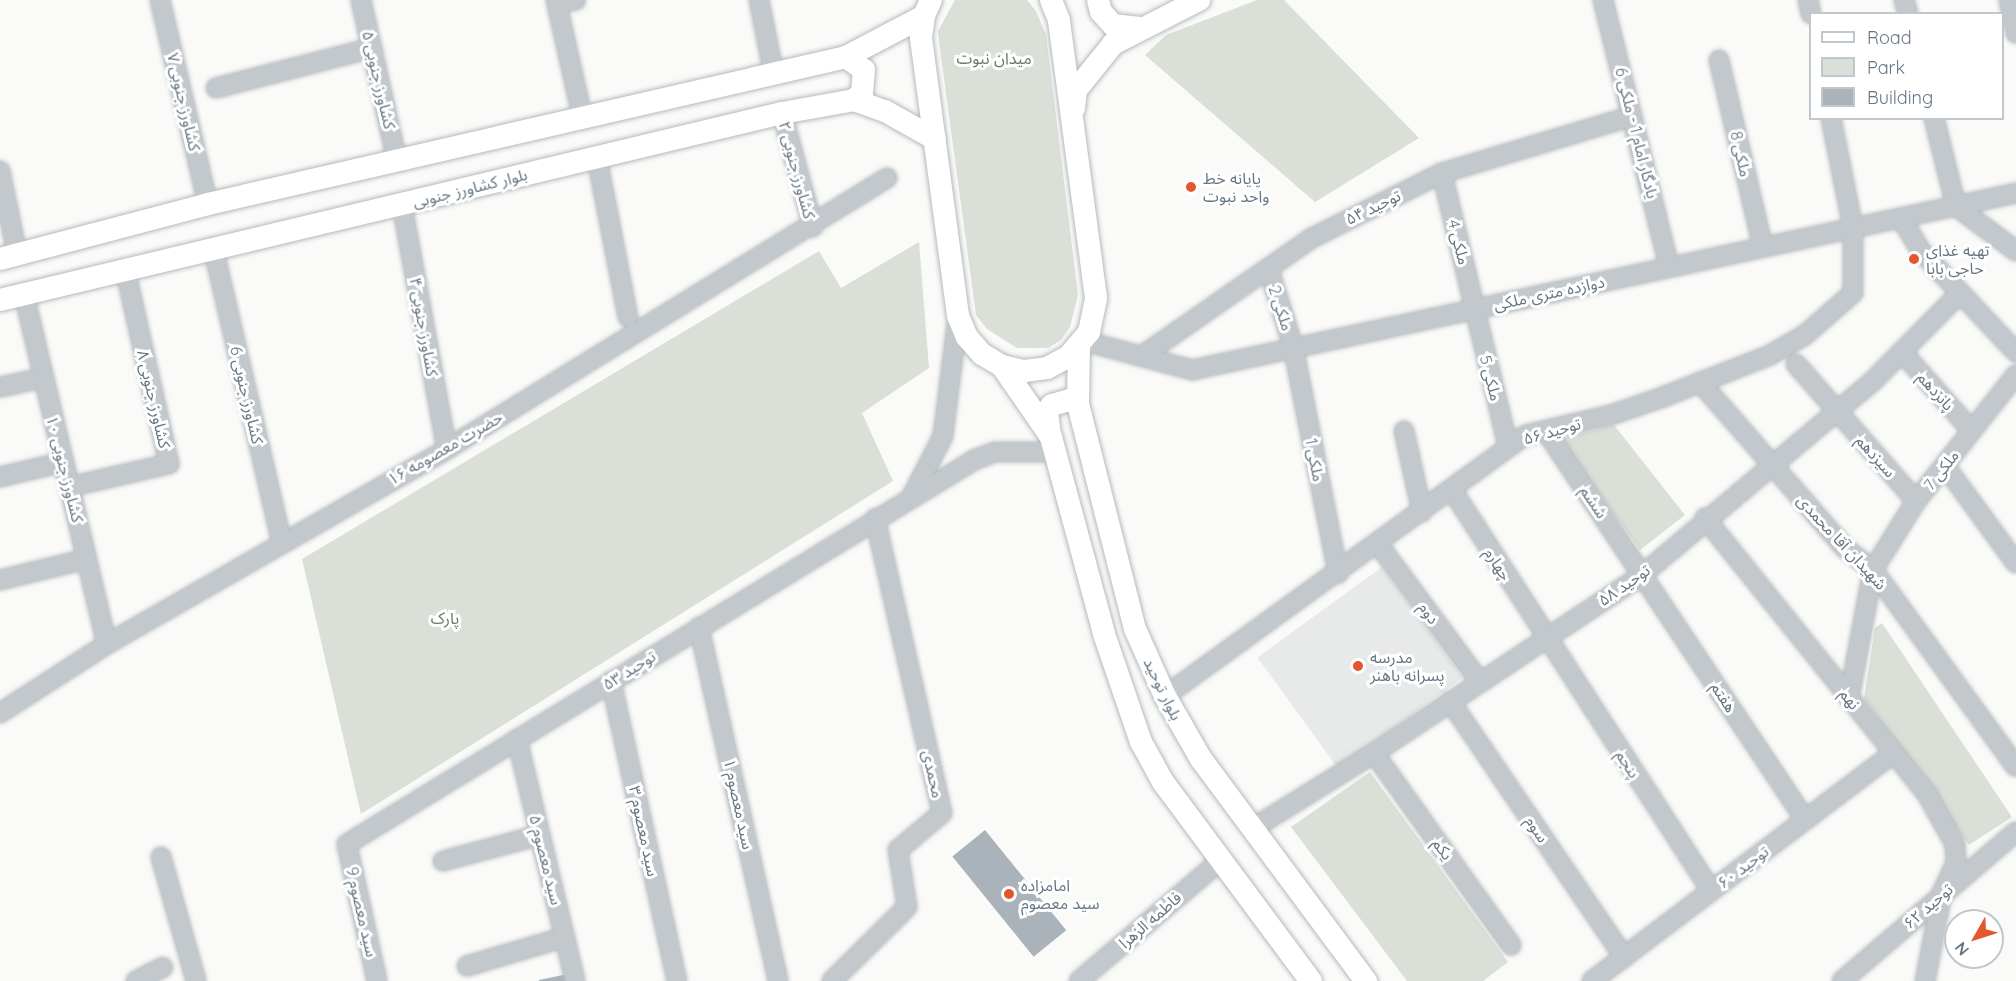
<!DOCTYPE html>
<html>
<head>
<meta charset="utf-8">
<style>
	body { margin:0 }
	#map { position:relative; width:2016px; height:981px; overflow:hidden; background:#fafaf8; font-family:Quicksand,"Noto Sans Arabic",sans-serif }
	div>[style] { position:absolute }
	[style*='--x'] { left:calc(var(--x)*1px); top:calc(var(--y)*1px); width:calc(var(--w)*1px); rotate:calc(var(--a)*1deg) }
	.built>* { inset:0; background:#e8e9e9; transform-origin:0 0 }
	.green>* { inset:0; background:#dadfd7 }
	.building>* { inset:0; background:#aab3b9; transform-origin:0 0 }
	.roads { filter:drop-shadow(0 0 2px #b5babe) drop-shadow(0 0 2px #b5babe) }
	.minor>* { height:18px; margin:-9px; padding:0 9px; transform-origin:9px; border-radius:9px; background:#c3c8cc }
	.major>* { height:22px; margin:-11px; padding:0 11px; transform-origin:11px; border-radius:11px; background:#fff }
	.dots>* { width:16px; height:16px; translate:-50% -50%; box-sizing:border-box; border:3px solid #fff; border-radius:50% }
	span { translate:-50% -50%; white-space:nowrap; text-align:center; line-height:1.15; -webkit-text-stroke:6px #fff; paint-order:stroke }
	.park-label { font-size:16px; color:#687a64 }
	.street-label { font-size:16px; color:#657683 }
	.poi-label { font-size:16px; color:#657683 }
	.left { translate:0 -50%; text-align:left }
	.legend { position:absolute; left:1809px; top:12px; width:195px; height:108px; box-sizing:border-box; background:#fff; border:2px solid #c1c8cd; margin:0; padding:8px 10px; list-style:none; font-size:18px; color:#657683 }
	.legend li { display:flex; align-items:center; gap:12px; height:30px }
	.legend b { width:30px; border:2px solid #c1c8cd }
	.north { position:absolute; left:1944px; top:909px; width:60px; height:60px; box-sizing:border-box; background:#fff; border:2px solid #c1c8cd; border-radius:50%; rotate:231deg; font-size:16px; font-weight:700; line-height:24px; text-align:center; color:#657683 }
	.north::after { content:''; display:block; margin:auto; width:21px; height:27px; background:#e4572e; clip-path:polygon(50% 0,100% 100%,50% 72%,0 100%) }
</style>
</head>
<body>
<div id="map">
	<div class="built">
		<i style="left:1382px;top:567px;width:137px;height:154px;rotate:54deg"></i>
	</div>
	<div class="green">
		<i style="clip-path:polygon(955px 0,1027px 0,1036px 11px,1046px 35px,1078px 295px,1070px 327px,1061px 340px,1048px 348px,1017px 348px,987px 329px,976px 315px,939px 42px,938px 31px)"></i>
		<i style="clip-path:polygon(1257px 0,1284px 0,1419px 138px,1315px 202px,1145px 55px,1166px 35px)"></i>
		<i style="clip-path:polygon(919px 242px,929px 368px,862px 413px,893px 481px,361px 814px,302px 559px,819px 251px,841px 288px)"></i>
		<i style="clip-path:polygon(1614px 425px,1685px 515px,1640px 550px,1560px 439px)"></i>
		<i style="clip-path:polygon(1882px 623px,2012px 817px,1969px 845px,1864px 698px,1875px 628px)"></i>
		<i style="clip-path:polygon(1370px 772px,1508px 962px,1483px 981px,1407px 981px,1291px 827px)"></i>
	</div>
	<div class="building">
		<i style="left:985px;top:830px;width:129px;height:42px;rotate:51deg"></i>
		<i style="clip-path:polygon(568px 974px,570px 981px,539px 981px,539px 980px)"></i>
	</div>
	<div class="roads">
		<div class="minor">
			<i style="--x:160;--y:0;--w:210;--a:76.8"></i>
			<i style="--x:361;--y:0;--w:165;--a:77.4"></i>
			<i style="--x:556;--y:0;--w:123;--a:77.3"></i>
			<i style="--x:759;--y:0;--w:76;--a:78.7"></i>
			<i style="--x:1603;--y:0;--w:275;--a:76.1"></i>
			<i style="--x:1808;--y:0;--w:14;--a:78"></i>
			<i style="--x:1904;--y:0;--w:15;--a:74"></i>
			<i style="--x:2009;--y:0;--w:34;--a:78"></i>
			<i style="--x:557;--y:4;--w:19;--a:-12"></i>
			<i style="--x:1719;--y:60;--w:192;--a:76.8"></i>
			<i style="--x:216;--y:88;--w:161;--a:-14.4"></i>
			<i style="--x:782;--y:113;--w:118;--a:74.8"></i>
			<i style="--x:1934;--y:118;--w:91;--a:76"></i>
			<i style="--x:1956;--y:206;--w:75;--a:36.9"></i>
			<i style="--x:597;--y:158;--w:162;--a:79"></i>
			<i style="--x:0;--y:171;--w:85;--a:78.4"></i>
			<i style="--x:1442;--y:173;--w:281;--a:76.4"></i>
			<i style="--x:402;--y:205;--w:248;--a:79.6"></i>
			<i style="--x:1901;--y:218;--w:39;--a:59"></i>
			<i style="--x:1921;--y:251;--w:139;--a:46.8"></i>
			<i style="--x:213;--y:247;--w:304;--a:76.9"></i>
			<i style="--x:1269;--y:270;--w:80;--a:72.5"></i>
			<i style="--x:1293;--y:346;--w:232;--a:78.8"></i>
			<i style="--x:24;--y:294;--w:360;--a:76.7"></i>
			<i style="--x:1084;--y:341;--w:112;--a:15"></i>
			<i style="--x:1192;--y:370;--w:843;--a:-12.12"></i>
			<i style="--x:1902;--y:352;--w:104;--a:48.5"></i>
			<i style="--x:1142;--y:356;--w:207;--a:-34.8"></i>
			<i style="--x:1312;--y:238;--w:145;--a:-26.6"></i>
			<i style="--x:1442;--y:173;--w:198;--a:-16.7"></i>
			<i style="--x:1796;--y:364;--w:182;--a:48.8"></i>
			<i style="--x:1700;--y:382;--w:220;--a:48.9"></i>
			<i style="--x:1845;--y:548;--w:36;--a:38"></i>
			<i style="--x:1873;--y:570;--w:243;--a:54"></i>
			<i style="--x:0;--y:387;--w:44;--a:-11.8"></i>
			<i style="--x:1404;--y:431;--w:83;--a:77.5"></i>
			<i style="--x:1546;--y:431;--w:467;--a:56.3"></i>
			<i style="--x:1945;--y:466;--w:120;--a:53.8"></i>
			<i style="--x:0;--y:477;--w:65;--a:-13.4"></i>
			<i style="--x:69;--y:487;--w:103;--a:-13"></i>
			<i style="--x:169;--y:464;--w:200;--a:-102.7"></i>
			<i style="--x:1452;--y:490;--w:477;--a:57.1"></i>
			<i style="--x:911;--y:498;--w:70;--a:-62.7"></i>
			<i style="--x:943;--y:436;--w:121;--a:-82.9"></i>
			<i style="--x:1705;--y:518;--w:354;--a:51.2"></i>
			<i style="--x:1927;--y:794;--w:57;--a:60.8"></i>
			<i style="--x:1955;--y:844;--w:19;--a:87"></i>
			<i style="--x:1956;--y:863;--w:33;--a:115"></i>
			<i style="--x:1942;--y:893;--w:90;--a:100.9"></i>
			<i style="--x:1378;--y:544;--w:172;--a:53.5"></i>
			<i style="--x:0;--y:580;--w:89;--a:-13.6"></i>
			<i style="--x:699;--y:627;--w:363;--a:77.4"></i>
			<i style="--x:611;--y:681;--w:307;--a:77.6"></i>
			<i style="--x:1165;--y:696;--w:445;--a:-35.9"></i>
			<i style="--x:1526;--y:435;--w:90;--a:-13.4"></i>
			<i style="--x:1614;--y:414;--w:52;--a:-19.1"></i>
			<i style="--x:1663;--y:397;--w:115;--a:-21.4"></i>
			<i style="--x:1770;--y:355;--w:40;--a:-29.7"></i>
			<i style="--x:1805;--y:335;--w:64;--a:-41.2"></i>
			<i style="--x:1853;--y:293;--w:65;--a:-90"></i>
			<i style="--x:1853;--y:228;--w:112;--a:-101.3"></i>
			<i style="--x:1849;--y:698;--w:130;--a:-79.4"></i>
			<i style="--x:1873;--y:570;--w:81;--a:-58.1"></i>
			<i style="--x:1916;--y:501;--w:161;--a:-51.6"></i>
			<i style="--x:1450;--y:701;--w:310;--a:55.8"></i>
			<i style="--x:0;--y:713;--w:127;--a:-32.8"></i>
			<i style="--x:107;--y:644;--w:392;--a:-29.8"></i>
			<i style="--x:447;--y:449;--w:517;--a:-31.63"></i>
			<i style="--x:517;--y:739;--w:249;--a:76.5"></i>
			<i style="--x:1374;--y:753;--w:236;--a:54.5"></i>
			<i style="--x:1252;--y:829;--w:144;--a:-31.9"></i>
			<i style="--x:1374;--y:753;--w:323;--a:-33.6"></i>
			<i style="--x:1643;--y:574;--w:300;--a:-40"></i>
			<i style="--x:1873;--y:381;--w:122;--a:-45.3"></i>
			<i style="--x:161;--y:857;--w:129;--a:74.2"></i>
			<i style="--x:443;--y:861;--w:100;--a:-15"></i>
			<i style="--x:467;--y:966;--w:102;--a:-16.5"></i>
			<i style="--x:136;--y:981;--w:30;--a:-27"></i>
			<i style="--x:377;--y:981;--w:140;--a:-102.4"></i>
			<i style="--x:347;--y:844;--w:735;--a:-31.48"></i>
			<i style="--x:974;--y:460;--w:22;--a:-21"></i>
			<i style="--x:995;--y:452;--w:60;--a:0"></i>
			<i style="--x:832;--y:981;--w:105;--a:-44.6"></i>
			<i style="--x:907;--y:907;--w:58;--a:-99"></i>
			<i style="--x:898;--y:850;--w:57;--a:-40.1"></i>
			<i style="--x:942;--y:813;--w:302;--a:-102.8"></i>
			<i style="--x:1079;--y:981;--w:187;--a:-40.4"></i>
			<i style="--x:1592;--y:981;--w:378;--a:-37.1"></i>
			<i style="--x:1842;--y:981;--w:229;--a:-40.6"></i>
		</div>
		<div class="major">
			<i style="--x:931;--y:0;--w:17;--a:114"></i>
			<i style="--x:924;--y:16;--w:22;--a:98"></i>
			<i style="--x:921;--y:38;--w:280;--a:82.4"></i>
			<i style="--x:958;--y:316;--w:23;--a:67"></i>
			<i style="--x:967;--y:337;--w:23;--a:49"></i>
			<i style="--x:982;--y:354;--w:23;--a:31"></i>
			<i style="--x:1002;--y:366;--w:23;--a:13"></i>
			<i style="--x:1024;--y:371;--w:23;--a:-7"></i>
			<i style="--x:1047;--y:368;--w:24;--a:-28"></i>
			<i style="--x:1068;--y:357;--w:33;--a:-50"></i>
			<i style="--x:1089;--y:332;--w:35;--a:-78"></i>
			<i style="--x:1096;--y:298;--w:280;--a:-97.6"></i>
			<i style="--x:1059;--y:20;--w:22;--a:-112"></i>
			<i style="--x:1098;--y:0;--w:12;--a:76"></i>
			<i style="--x:1101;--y:12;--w:18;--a:47"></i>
			<i style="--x:1113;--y:25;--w:27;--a:6"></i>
			<i style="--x:846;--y:57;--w:22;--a:36"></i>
			<i style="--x:864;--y:70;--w:23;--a:95"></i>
			<i style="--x:862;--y:93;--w:11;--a:139"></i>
			<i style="--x:1074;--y:108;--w:18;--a:-84"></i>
			<i style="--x:1076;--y:90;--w:59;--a:-51.2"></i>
			<i style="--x:1113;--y:44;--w:97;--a:-27.1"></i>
			<i style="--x:0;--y:259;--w:215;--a:-14.8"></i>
			<i style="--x:208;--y:204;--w:655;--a:-12.97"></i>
			<i style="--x:846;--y:57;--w:88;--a:-27.7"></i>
			<i style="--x:0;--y:300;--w:804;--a:-13.45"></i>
			<i style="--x:782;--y:113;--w:73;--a:-10.2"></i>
			<i style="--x:854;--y:100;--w:33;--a:20"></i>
			<i style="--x:885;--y:111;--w:57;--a:29.2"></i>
			<i style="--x:1079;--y:346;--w:58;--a:91"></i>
			<i style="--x:1078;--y:404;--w:232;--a:75.8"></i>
			<i style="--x:1135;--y:629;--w:73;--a:65.9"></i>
			<i style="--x:1165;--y:696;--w:73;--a:60.3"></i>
			<i style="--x:1201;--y:759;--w:277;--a:53.4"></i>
			<i style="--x:1002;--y:366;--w:86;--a:55.4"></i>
			<i style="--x:1051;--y:437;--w:204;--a:74.9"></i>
			<i style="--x:1104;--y:634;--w:114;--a:71.1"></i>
			<i style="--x:1141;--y:742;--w:46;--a:61.2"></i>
			<i style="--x:1163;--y:782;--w:248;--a:53.4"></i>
			<i style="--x:1050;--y:436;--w:25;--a:-97"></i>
			<i style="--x:1047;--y:411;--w:8;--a:-50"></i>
			<i style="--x:1052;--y:405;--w:19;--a:-16"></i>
			<i style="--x:1070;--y:400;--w:9;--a:27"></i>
		</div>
	</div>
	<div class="dots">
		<i style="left:1191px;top:187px;background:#e4572e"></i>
		<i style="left:1914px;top:259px;background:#e4572e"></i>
		<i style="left:1358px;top:666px;background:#e4572e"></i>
		<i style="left:1009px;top:894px;background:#e4572e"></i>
	</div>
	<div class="park-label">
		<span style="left:994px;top:58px">میدان نبوت</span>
		<span style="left:445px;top:618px">پارک</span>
	</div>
	<div class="street-label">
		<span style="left:379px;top:80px;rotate:77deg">کشاورز جنوبی ۵</span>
		<span style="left:184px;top:102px;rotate:77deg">کشاورز جنوبی ۷</span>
		<span style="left:1637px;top:133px;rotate:76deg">یادگار امام 1 - ملکی 6</span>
		<span style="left:1741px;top:154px;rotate:77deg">ملکی 8</span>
		<span style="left:797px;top:170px;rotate:75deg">کشاورز جنوبی ۲</span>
		<span style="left:470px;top:188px;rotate:-14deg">بلوار کشاورز جنوبی</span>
		<span style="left:1373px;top:207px;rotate:-26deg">توحید ۵۴</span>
		<span style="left:1459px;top:242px;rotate:76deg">ملکی 4</span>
		<span style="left:1549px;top:293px;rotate:-12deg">دوازده متری ملکی</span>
		<span style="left:1281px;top:308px;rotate:72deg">ملکی 2</span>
		<span style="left:424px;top:327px;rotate:80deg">کشاورز جنوبی ۴</span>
		<span style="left:1491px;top:378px;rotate:76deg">ملکی 5</span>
		<span style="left:1936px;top:391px;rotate:48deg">پانزدهم</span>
		<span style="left:247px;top:395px;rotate:77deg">کشاورز جنوبی 6</span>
		<span style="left:154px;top:399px;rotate:77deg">کشاورز جنوبی ۸</span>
		<span style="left:1552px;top:431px;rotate:-16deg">توحید ۵۶</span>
		<span style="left:445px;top:448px;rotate:-30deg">حضرت معصومه ۱۶</span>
		<span style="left:1876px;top:456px;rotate:48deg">سیزدهم</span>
		<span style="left:1315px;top:460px;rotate:79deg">ملکی 1</span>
		<span style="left:65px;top:469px;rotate:76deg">کشاورز جنوبی ۱۰</span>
		<span style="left:1941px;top:470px;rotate:-52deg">ملکی 7</span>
		<span style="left:1594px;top:502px;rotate:56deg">ششم</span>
		<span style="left:1842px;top:542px;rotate:47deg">شهیدان آقا محمدی</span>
		<span style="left:1498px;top:564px;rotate:57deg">چهارم</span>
		<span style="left:1624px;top:585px;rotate:-35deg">توحید ۵۸</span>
		<span style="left:1429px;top:613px;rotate:54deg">دوم</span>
		<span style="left:629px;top:670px;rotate:-32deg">توحید ۵۳</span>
		<span style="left:1163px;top:689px;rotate:64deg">بلوار توحید</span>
		<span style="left:1724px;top:697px;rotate:57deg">هفتم</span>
		<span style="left:1850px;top:699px;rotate:51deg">نهم</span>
		<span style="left:1628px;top:764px;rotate:57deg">پنجم</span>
		<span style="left:933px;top:774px;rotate:77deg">محمدی</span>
		<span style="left:739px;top:804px;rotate:78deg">سید معصوم ۱</span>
		<span style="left:1537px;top:829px;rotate:56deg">سوم</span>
		<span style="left:644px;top:831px;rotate:78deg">سید معصوم ۳</span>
		<span style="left:1443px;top:849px;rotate:54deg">یکم</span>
		<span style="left:546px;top:860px;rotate:76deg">سید معصوم ۵</span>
		<span style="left:1743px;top:867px;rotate:-37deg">توحید ۶۰</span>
		<span style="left:1928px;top:906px;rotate:-41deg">توحید ۶۲</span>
		<span style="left:362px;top:912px;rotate:77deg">سید معصوم 9</span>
		<span style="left:1150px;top:920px;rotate:-41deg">فاطمه الزهرا</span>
	</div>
	<div class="poi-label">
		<span class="left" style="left:1203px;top:187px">پایانه خط<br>واحد نبوت</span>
		<span class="left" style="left:1926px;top:259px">تهیه غذای<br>حاجی بابا</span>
		<span class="left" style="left:1370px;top:666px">مدرسه<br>پسرانه باهنر</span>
		<span class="left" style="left:1021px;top:894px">امامزاده<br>سید معصوم</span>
	</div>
	<ul class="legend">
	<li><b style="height:8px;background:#fff"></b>Road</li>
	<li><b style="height:16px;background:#dadfd7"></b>Park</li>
	<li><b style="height:16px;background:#aab3b9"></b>Building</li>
	</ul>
	<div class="north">N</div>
</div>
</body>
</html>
